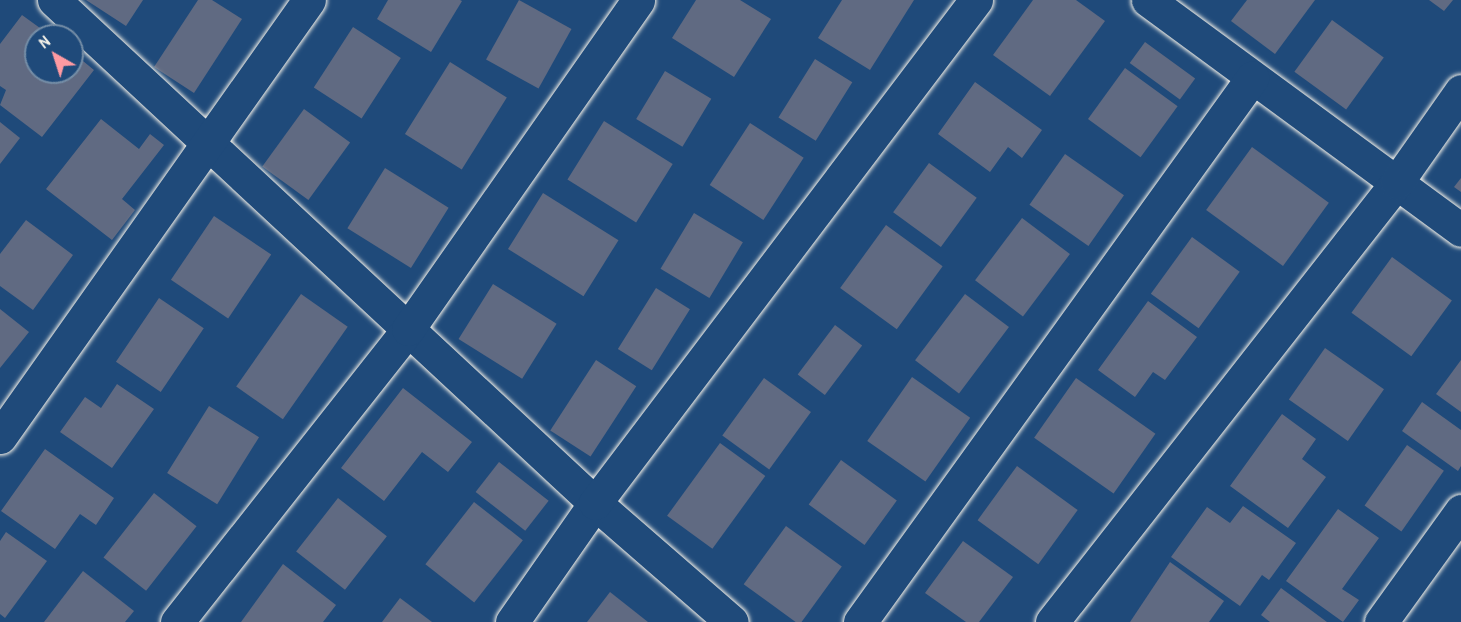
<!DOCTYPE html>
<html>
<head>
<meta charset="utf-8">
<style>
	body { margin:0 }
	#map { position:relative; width:1461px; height:622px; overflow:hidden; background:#1f4a7a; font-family:"Patrick Hand",sans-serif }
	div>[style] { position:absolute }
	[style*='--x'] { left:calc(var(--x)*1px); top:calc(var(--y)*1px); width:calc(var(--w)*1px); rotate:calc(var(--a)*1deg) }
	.building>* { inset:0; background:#606a82; transform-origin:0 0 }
	.roads { filter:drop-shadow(0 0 2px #f4f1e8) drop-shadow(0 0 2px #f4f1e8) }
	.street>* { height:33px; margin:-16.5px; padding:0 16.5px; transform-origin:16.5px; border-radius:16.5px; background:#1f4a7a }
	span { translate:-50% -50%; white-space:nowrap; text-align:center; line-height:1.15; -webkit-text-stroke:5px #1f4a7a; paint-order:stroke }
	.north { position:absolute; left:24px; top:24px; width:60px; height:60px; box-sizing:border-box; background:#1f4a7a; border:2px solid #748da6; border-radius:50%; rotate:321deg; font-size:16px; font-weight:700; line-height:24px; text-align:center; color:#f4f1e8 }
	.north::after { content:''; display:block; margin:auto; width:21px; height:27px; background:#ff9aa2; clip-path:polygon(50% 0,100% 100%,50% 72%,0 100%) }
</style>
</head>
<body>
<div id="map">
	<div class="building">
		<i style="clip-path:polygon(86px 0,143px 0,126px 26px)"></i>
		<i style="clip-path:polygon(198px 0,212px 0,242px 19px,194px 93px,154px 67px)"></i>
		<i style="clip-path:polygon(388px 0,460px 0,462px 1px,431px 52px,377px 19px)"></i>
		<i style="left:519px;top:0;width:60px;height:68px;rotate:29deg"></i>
		<i style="clip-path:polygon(696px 0,740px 0,771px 19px,734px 77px,672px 38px)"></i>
		<i style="clip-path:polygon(842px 0,914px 0,870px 70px,818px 38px)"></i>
		<i style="clip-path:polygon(1033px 0,1076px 0,1105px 21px,1050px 96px,993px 55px)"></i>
		<i style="clip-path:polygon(1247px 0,1315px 0,1275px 54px,1231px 21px)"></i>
		<i style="clip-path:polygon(1429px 0,1453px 0,1444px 11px)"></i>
		<i style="clip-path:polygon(22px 15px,51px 36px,36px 36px,36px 72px,72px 72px,72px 52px,94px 70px,42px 137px,0 105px,6px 90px,0 86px,0 44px)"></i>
		<i style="left:1332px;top:20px;width:64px;height:64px;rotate:36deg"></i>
		<i style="left:353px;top:27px;width:57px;height:72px;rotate:33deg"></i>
		<i style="left:1145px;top:42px;width:62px;height:26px;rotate:36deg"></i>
		<i style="left:815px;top:59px;width:44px;height:69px;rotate:32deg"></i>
		<i style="left:450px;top:62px;width:67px;height:85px;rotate:32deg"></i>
		<i style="left:1125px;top:68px;width:65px;height:63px;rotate:36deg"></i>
		<i style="left:665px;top:71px;width:54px;height:56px;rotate:31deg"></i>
		<i style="clip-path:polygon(975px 82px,1042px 130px,1022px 158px,1008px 147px,990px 172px,938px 134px)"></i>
		<i style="left:304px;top:109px;width:57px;height:71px;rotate:36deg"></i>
		<i style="clip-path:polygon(101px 119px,139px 149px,150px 134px,164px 145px,122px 199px,135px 210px,112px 240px,46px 189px)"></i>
		<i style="left:604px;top:121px;width:81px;height:69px;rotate:32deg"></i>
		<i style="clip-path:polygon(0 122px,20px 138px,0 164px)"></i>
		<i style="left:750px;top:123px;width:64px;height:74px;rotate:33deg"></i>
		<i style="left:1252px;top:147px;width:95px;height:78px;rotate:36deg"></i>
		<i style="left:1065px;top:154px;width:72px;height:62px;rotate:35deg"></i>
		<i style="left:929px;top:163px;width:59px;height:61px;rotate:36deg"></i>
		<i style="left:385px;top:168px;width:75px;height:71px;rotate:32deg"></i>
		<i style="clip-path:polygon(1461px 178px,1461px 192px,1454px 187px)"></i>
		<i style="left:543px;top:193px;width:89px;height:66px;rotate:32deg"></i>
		<i style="left:694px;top:213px;width:57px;height:65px;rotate:31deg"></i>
		<i style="left:214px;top:216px;width:69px;height:77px;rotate:34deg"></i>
		<i style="left:1022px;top:218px;width:60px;height:78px;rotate:37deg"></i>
		<i style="clip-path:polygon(26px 220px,73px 255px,33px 310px,0 286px,0 254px)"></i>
		<i style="left:886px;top:225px;width:70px;height:78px;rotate:36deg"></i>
		<i style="left:1192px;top:237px;width:59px;height:70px;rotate:36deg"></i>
		<i style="left:1392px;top:257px;width:74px;height:69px;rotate:36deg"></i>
		<i style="left:493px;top:284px;width:75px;height:65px;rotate:32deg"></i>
		<i style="left:656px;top:288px;width:40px;height:72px;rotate:32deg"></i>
		<i style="left:301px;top:294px;width:57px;height:113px;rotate:35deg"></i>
		<i style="left:965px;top:294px;width:55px;height:83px;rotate:37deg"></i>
		<i style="left:159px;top:298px;width:54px;height:77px;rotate:34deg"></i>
		<i style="clip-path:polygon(1148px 301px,1197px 337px,1165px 380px,1153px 372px,1135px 397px,1098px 370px)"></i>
		<i style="clip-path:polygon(0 309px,29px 332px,0 368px)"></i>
		<i style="left:835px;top:325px;width:34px;height:62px;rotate:37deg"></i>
		<i style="left:1325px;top:348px;width:72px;height:63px;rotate:35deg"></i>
		<i style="left:596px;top:360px;width:48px;height:84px;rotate:33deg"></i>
		<i style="clip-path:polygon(1461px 360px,1461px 412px,1436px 394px)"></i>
		<i style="left:912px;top:377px;width:71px;height:78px;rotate:35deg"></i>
		<i style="left:764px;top:378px;width:58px;height:71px;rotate:36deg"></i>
		<i style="left:1076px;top:378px;width:97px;height:73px;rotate:35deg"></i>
		<i style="clip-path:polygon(117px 384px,154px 409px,112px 468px,60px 432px,85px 397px,101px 408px)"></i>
		<i style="clip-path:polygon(403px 388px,472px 442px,448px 472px,422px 452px,384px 501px,341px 468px)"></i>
		<i style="clip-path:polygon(1422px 402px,1461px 430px,1461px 466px,1458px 471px,1402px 431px)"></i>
		<i style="left:209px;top:406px;width:59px;height:79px;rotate:32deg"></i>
		<i style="clip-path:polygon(1282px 414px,1316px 439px,1302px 459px,1326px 477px,1288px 528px,1230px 486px)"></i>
		<i style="left:720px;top:443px;width:56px;height:90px;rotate:36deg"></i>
		<i style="left:1407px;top:445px;width:45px;height:74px;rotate:35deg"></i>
		<i style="clip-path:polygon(45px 449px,114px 498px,96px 525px,80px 514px,55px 549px,1px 511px)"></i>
		<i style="left:841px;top:460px;width:69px;height:55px;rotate:36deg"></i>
		<i style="left:499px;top:462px;width:63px;height:38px;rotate:38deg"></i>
		<i style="left:1017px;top:466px;width:75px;height:67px;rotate:36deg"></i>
		<i style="left:154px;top:493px;width:54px;height:82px;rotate:38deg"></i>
		<i style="left:338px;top:498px;width:62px;height:68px;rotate:38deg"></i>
		<i style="left:474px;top:502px;width:62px;height:79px;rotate:38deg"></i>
		<i style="clip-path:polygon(1243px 506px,1296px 543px,1269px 580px,1262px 575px,1240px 606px,1171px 557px,1207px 507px,1230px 523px)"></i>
		<i style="clip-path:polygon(1338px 509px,1379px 538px,1342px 589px,1359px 600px,1343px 622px,1286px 581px)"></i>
		<i style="left:786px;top:526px;width:69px;height:72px;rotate:36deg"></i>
		<i style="clip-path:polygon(6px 532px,47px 561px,5px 618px,0 614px,0 541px)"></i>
		<i style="clip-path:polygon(963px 541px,1013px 577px,979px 622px,966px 622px,925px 593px)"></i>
		<i style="clip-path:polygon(1170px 562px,1224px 601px,1209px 622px,1130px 622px)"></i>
		<i style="clip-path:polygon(283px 564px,336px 605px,323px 622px,241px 622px)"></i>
		<i style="clip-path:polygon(83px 571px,134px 611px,125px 622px,44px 622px)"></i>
		<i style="clip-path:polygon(1281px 588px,1327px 622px,1270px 622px,1261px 615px)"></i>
		<i style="clip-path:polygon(610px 592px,648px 622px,587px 622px)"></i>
		<i style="clip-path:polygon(400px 598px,432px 622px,382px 622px)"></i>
	</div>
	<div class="roads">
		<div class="street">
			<i style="--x:54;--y:0;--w:739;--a:42.92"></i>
			<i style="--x:595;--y:503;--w:181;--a:41"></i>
			<i style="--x:1148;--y:0;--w:388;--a:36.3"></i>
			<i style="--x:0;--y:437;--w:535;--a:-54.74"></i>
			<i style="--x:177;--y:622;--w:373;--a:-51.7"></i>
			<i style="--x:408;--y:329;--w:401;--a:-55"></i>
			<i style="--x:512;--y:622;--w:145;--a:-55.1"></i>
			<i style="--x:595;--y:503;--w:631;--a:-52.86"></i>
			<i style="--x:860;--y:622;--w:671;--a:-54.22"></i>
			<i style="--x:1052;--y:622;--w:559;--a:-51.9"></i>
			<i style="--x:1397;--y:182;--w:111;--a:-54.9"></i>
			<i style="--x:1381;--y:622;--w:137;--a:-54.2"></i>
		</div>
	</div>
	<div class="north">N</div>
</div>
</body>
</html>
